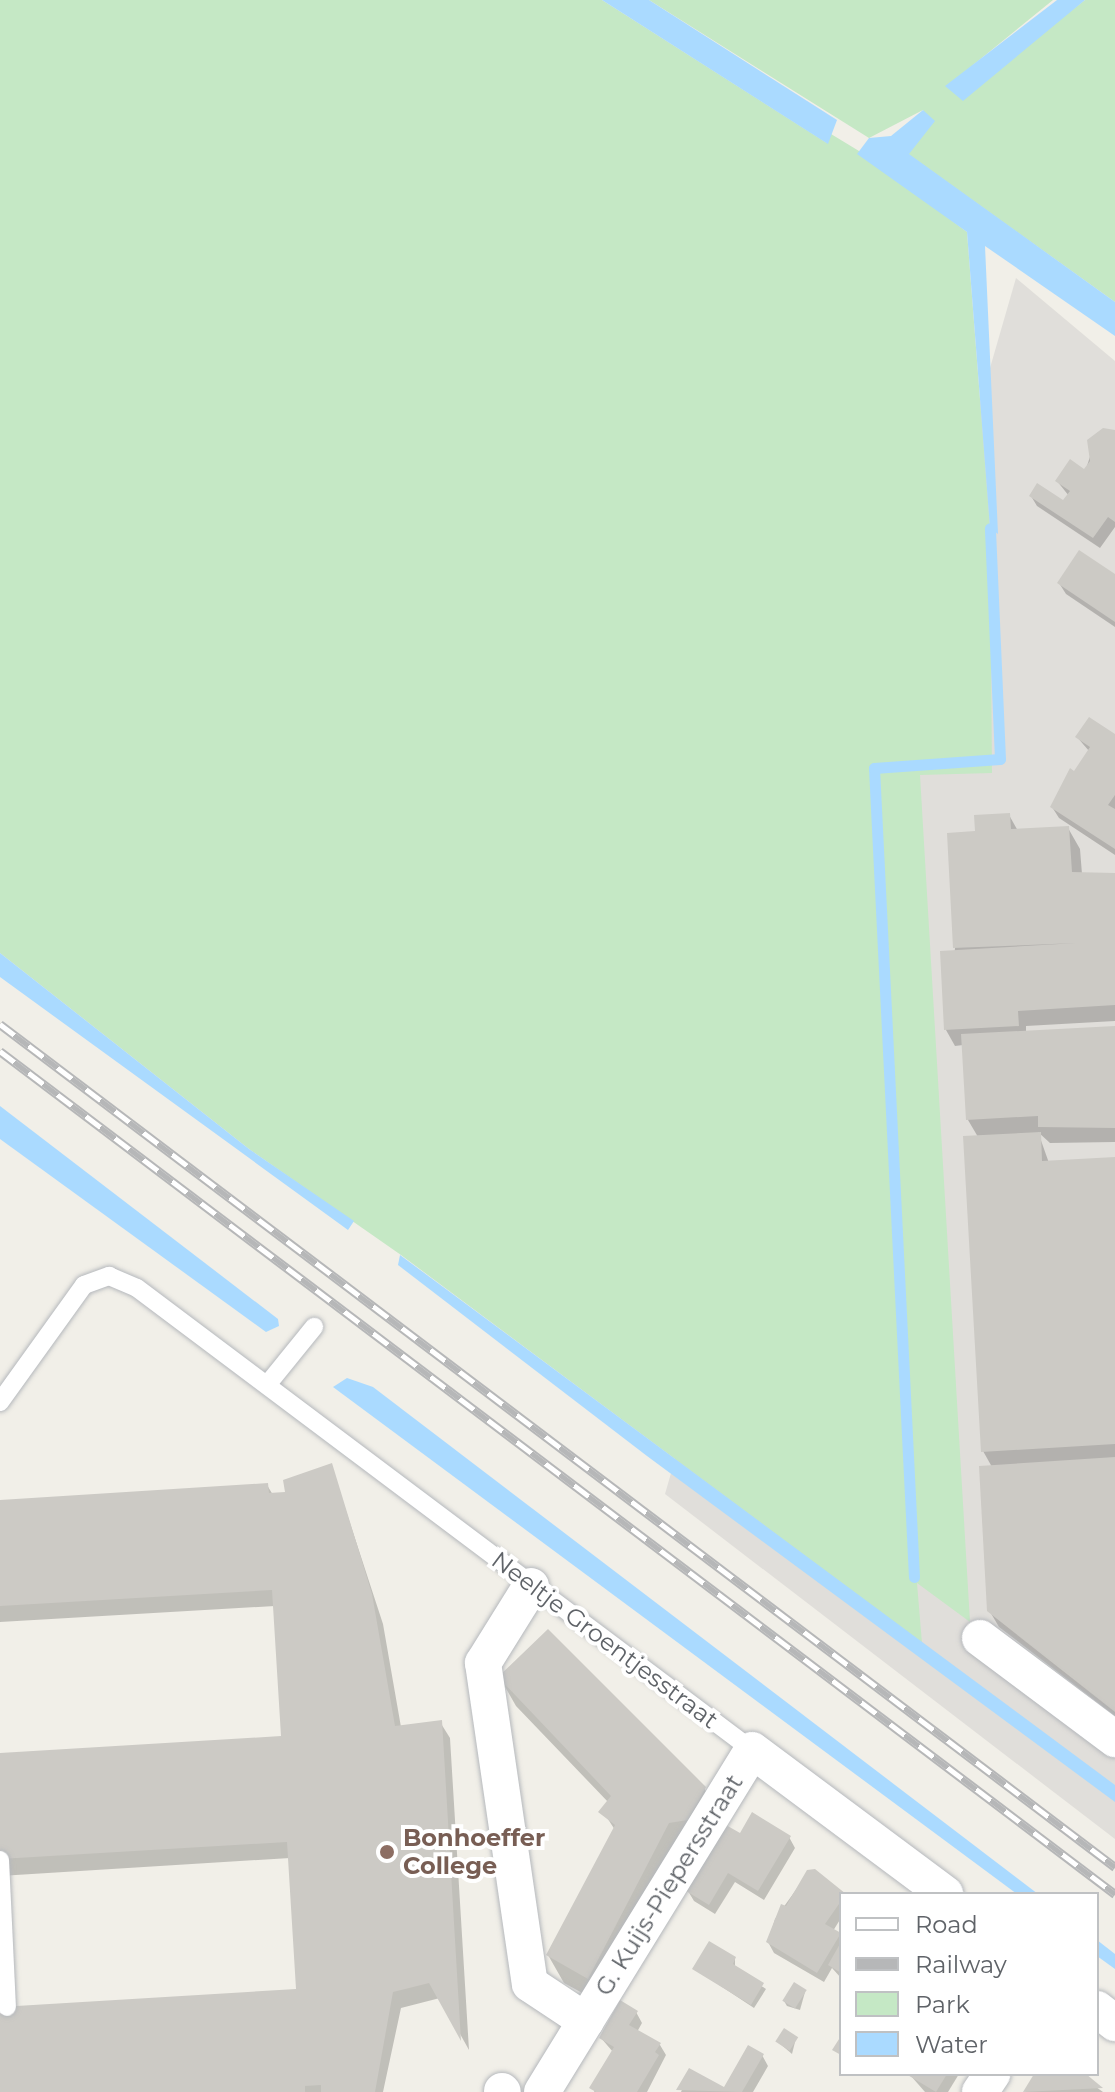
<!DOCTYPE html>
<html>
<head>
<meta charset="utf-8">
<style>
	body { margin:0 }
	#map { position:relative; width:1115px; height:2092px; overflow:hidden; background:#f1efe8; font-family:Montserrat,sans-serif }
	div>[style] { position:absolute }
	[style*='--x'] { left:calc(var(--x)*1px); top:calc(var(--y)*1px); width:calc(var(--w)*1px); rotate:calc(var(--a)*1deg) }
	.industrial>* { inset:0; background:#e0deda }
	.green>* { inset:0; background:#c5e8c5 }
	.water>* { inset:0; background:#aadaff }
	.shadow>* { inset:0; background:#0003 }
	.stream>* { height:11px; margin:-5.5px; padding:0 5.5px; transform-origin:5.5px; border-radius:5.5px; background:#aadaff }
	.building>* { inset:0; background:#cccac5; transform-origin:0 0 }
	.roads { filter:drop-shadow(0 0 2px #b5b8bc) drop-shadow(0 0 2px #b5b8bc) }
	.service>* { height:18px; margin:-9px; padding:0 9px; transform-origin:9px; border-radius:9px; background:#fff }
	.minor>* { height:36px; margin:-18px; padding:0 18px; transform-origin:18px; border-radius:18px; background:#fff }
	.rail>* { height:9px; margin-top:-4.5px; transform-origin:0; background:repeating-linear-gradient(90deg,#fff 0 18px,#b6b7b8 0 36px); box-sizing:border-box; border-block:2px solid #b6b7b8 }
	.dots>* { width:22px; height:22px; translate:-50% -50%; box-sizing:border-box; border:4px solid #fff; border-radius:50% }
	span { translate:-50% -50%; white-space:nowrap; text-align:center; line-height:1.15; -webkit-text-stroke:8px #fff; paint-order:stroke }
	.street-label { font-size:24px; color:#5f6368 }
	.education-label { font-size:24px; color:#785e54; font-weight:700 }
	.left { translate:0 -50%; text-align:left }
	.legend { position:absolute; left:839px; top:1892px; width:260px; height:184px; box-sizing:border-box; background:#fff; border:2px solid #bfc1c3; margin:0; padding:10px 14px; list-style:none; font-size:24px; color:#5f6368 }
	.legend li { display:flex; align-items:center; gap:16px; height:40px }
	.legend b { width:40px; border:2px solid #bfc1c3 }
</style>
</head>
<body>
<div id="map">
	<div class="industrial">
		<i style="clip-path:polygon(1016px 278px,1115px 361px,1115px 1839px,665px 1494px)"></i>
	</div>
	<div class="green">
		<i style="clip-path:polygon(0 0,602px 0,827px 143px,831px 134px,859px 151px,967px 232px,990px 528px,992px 773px,920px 775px,970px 1622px,917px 1583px,922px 1643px,401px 1255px,249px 1149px,0 953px)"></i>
		<i style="clip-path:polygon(649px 0,1053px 0,946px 87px,1046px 30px,1085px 0,1115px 0,1115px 302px,908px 154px,930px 124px,923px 110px,869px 138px)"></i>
	</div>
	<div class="water">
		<i style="clip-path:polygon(602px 0,649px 0,837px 120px,828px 144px)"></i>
		<i style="clip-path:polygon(1057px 0,1085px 0,963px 101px,945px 86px)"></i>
		<i style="clip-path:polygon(923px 110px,935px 121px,909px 154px,1115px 302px,1115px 336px,985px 246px,998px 534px,990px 528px,967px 232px,857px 154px,869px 138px,891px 136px)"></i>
		<i style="clip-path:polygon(0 953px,249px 1149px,354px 1221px,348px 1230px,0 977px)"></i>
		<i style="clip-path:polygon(0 1106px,278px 1319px,279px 1326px,266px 1332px,0 1139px)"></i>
		<i style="clip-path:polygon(400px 1255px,1115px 1785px,1115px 1802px,647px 1456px,398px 1265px)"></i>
		<i style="clip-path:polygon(347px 1378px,373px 1387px,1038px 1894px,1017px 1894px,333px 1387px)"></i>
		<i style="clip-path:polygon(1097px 1940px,1115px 1954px,1115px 1969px,1097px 1956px)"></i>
	</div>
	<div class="shadow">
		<i style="clip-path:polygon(1098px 432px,1115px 434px,1115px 527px,1100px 548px,1037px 506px,1031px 496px,1064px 503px,1069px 496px,1057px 481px,1085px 472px)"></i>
		<i style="clip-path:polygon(1115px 576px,1115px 627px,1066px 594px,1059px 583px)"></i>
		<i style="clip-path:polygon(1077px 737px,1115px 737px,1115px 855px,1059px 818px,1052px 807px,1089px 751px)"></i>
		<i style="clip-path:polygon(1009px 815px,1018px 831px,1068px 828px,1080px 849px,1082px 874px,1115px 875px,1115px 1021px,1026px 1026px,1026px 1033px,1115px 1028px,1115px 1142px,1050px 1143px,1038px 1132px,1049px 1163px,1115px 1159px,1115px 1716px,999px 1627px,989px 1610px,992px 1467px,983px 1451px,978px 1137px,968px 1120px,963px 1045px,955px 1046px,946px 1030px,955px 948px,977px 833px)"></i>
		<i style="clip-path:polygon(331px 1465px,383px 1624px,401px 1727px,440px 1722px,450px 1738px,469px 2050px,440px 1998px,401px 2008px,383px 2092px,1px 2092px,0 2081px,298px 1991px,290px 1858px,0 1876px,0 1756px,283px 1738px,275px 1606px,0 1622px,0 1502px,267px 1485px,273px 1495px,287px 1494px)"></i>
		<i style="clip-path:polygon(500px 1678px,704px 1788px,721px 1816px,604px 2005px,564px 1983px,548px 1955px,615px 1830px,604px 1813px,609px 1803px,516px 1706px)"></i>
		<i style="clip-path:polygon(740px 1836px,789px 1837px,795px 1848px,764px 1900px,735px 1882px,715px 1914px,694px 1901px,688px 1891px)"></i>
		<i style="clip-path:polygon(808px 1873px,841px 1894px,841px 1918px,833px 1931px,841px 1937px,841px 1978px,832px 1968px,824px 1982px,774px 1953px,768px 1942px,775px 1919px)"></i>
		<i style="clip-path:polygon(735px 1958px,735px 1968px,766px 1989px,754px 2008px,695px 1969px)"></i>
		<i style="clip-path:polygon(805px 1992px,800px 2010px,787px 2006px,784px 2001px)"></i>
		<i style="clip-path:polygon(636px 2012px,642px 2023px,637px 2032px,660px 2045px,666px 2055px,647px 2092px,594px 2092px,613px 2052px,601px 2038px)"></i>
		<i style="clip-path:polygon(796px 2038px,792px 2054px,778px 2042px)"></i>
		<i style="clip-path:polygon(762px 2055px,768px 2066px,753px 2092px,681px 2092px,690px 2070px,725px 2089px)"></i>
		<i style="clip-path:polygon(959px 2074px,948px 2092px,925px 2092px,911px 2076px)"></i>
		<i style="clip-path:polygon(1037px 2074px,1078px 2074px,1103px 2092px,1025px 2092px)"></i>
	</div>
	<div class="stream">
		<i style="--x:914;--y:1577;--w:810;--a:-92.83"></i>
		<i style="--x:874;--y:768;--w:126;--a:-4.1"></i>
		<i style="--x:1000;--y:759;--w:231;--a:-92.5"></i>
	</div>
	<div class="building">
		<i style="clip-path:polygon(1103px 428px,1115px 430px,1115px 522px,1108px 517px,1093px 538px,1029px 496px,1037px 483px,1063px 500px,1070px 491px,1055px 481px,1070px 459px,1084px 469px,1090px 461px,1087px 440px)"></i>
		<i style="clip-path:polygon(1079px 550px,1115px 574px,1115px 622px,1057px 583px)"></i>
		<i style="clip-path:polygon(1089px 717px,1115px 734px,1115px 795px,1108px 805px,1115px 809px,1115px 849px,1050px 807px,1070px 768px,1074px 771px,1090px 747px,1075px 737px)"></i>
		<i style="clip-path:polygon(1010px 813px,1011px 829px,1069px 826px,1072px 872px,1115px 873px,1115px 1005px,1018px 1011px,1019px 1026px,944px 1030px,940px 951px,1077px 943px,953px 948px,947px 833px,975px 831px,974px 815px)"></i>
		<i style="clip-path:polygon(1115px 1026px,1115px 1128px,1038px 1127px,1038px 1116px,966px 1120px,961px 1034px)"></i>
		<i style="clip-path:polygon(1041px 1132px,1042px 1161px,1115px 1157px,1115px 1444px,981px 1452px,963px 1136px)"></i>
		<i style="clip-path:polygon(1115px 1457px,1115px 1712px,987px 1611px,979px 1466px)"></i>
		<i style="clip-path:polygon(332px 1463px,372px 1594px,395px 1726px,442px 1720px,461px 2041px,429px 1983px,393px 1992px,375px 2092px,321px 2092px,321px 2085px,305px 2086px,305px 2092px,0 2092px,0 2007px,296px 1989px,287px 1842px,0 1859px,0 1753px,281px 1736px,272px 1590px,0 1606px,0 1500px,268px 1483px,269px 1493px,285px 1492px,283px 1480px)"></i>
		<i style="clip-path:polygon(548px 1629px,706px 1787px,688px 1820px,669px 1823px,588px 1979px,546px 1955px,615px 1825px,598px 1812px,611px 1796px,498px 1677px)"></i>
		<i style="clip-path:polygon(752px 1812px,791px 1836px,758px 1891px,728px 1873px,709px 1905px,686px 1891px,726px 1825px,740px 1833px)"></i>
		<i style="clip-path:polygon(815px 1869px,846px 1894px,825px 1924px,841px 1933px,817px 1973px,766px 1942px,781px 1904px,786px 1906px,807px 1870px)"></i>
		<i style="clip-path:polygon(709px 1941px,736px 1957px,733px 1964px,764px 1983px,751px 2005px,692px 1969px)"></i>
		<i style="clip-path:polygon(841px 1942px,841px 1973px,828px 1965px)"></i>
		<i style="left:794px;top:1982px;width:15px;height:22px;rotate:32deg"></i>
		<i style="clip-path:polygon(620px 2000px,638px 2011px,629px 2025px,661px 2043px,655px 2052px,659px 2055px,637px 2092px,596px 2092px,589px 2088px,614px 2047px,599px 2038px)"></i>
		<i style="left:784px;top:2028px;width:17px;height:16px;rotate:33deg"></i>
		<i style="clip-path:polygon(841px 2036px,841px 2055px,832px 2050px)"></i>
		<i style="clip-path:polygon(748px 2045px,764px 2054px,742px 2092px,676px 2090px,689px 2068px,724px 2087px)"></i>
		<i style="clip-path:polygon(906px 2074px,947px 2074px,936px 2092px)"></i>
		<i style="clip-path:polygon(1034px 2074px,1086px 2074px,1103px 2088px,1023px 2092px)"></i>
	</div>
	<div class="roads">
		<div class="service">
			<i style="--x:267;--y:1385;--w:75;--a:-51"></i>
			<i style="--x:0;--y:1402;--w:144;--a:-54.3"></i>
			<i style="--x:84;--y:1285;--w:27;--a:-20"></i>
			<i style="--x:109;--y:1276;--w:30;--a:23"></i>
			<i style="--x:137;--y:1288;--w:769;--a:36.91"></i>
			<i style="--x:0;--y:1860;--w:147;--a:87.3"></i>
		</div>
		<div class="minor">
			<i style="--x:531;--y:1586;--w:91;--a:121.9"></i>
			<i style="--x:483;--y:1663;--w:324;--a:81.7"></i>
			<i style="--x:530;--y:1984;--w:67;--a:33.5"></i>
			<i style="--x:980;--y:1638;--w:169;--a:36.8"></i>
			<i style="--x:1097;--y:2009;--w:23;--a:38"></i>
			<i style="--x:502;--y:2091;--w:1;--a:45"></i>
			<i style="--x:542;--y:2092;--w:401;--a:-58.4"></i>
			<i style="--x:752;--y:1750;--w:241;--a:36.7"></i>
			<i style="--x:980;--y:2092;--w:22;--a:-56"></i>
		</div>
	</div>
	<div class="rail">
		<i style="--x:0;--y:1024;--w:1398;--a:37.09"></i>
		<i style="--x:0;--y:1051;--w:1398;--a:37.09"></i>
	</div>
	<div class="dots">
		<i style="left:387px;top:1852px;background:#8d6e63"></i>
	</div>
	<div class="street-label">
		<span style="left:605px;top:1640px;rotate:37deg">Neeltje Groentjesstraat</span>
		<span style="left:669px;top:1885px;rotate:-58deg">G. Kuijs-Piepersstraat</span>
	</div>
	<div class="education-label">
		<span class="left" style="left:403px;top:1852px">Bonhoeffer<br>College</span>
	</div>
	<ul class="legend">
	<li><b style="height:10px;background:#fff"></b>Road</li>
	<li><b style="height:10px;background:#b6b7b8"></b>Railway</li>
	<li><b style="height:22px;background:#c5e8c5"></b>Park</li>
	<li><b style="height:22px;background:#aadaff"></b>Water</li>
	</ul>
</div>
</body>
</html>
